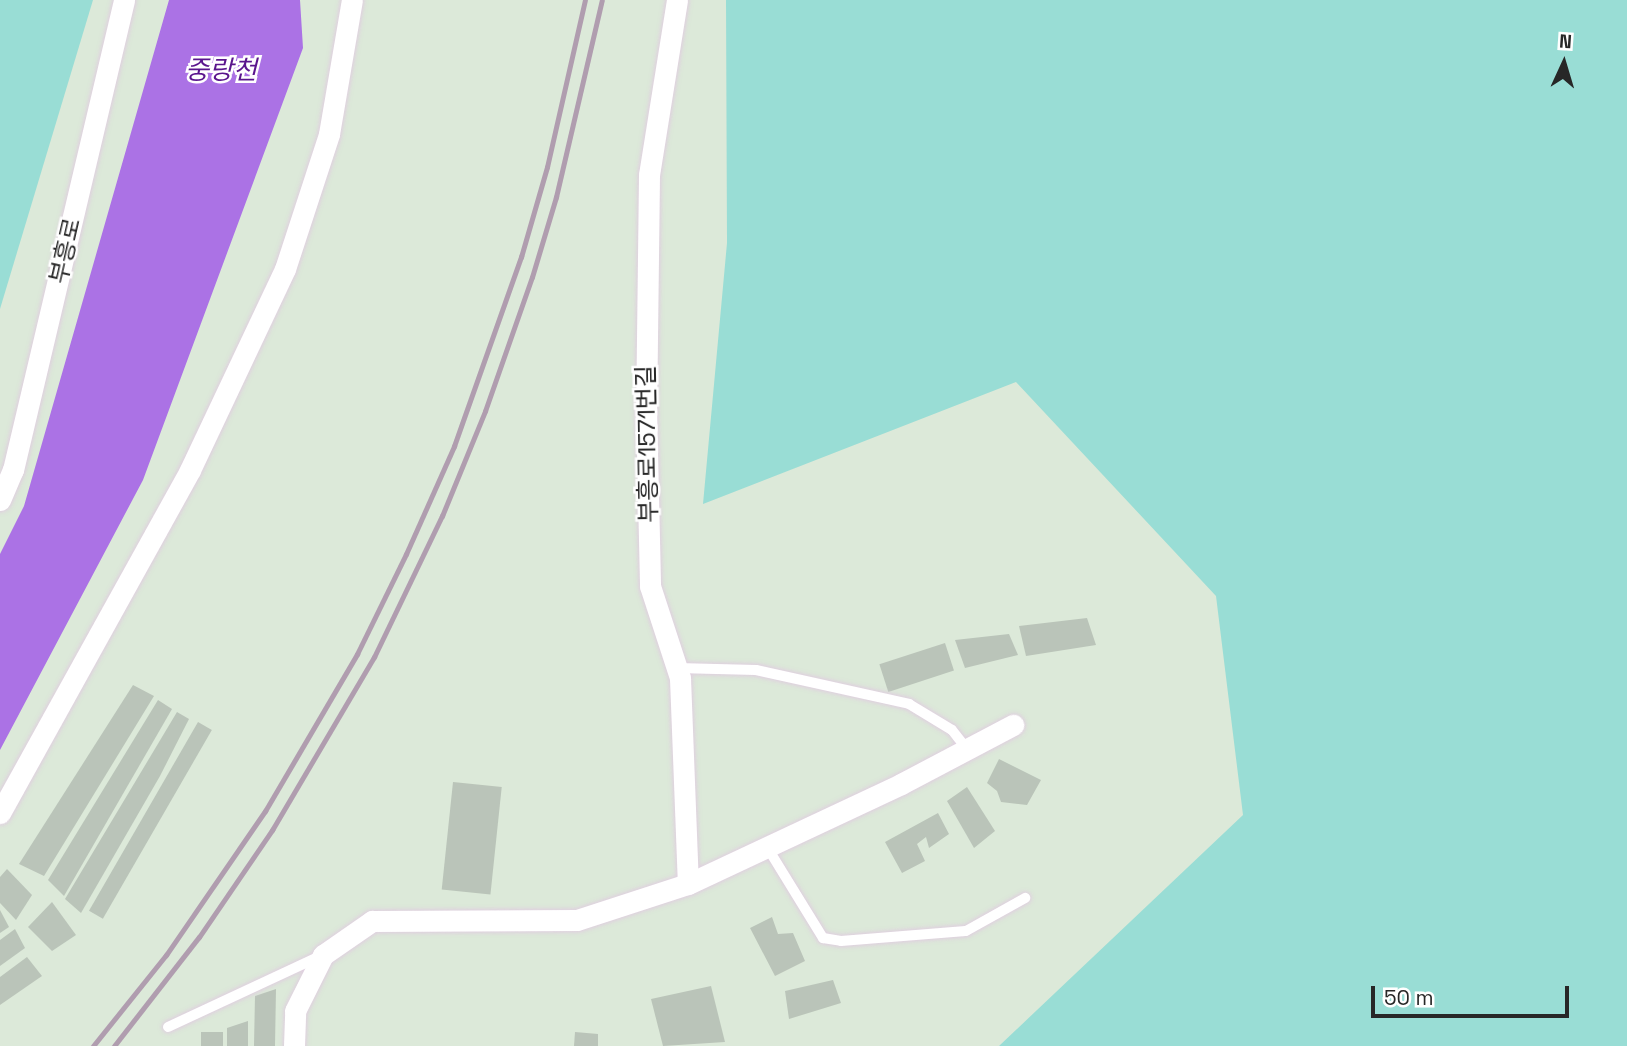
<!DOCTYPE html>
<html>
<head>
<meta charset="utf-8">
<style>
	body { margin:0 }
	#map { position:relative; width:1627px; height:1046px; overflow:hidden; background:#dce9d9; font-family:"Space Grotesk","Noto Sans KR",sans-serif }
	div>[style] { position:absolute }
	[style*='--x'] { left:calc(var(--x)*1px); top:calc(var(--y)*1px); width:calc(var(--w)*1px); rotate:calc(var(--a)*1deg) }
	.green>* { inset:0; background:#99ddd5 }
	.water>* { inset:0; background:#ab72e5 }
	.building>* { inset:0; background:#bac4b9; transform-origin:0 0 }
	.roads { filter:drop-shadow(0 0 2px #dfcfdf) drop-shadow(0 0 2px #dfcfdf) }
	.lane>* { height:10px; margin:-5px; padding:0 5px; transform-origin:5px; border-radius:5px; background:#fff }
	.street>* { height:21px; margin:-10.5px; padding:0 10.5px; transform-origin:10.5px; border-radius:10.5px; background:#fff }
	.rail>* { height:5px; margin:-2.5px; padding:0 2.5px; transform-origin:2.5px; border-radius:2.5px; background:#b09daf }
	span { translate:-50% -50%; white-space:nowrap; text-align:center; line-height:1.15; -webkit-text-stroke:5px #fff; paint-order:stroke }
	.street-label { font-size:24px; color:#272727 }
	.water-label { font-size:26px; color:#5a158d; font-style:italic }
	.north { position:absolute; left:1529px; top:28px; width:70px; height:70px; -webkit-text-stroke:5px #fff; paint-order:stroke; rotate:4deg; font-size:19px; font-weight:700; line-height:28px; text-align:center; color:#272727 }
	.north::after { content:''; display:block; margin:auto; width:24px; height:32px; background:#272727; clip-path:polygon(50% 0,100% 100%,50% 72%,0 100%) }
	.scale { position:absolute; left:1371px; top:986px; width:198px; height:32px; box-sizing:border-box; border:4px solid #272727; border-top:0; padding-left:9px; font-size:21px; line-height:24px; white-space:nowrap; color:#272727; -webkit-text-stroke:5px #fff; paint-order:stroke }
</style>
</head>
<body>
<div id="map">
	<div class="green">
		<i style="clip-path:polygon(0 0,93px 0,0 309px)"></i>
		<i style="clip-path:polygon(726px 0,1627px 0,1627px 1046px,999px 1046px,1243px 815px,1216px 596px,1016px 382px,703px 504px,727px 243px)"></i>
	</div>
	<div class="water">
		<i style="clip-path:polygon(169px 0,300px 0,303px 48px,143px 480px,0 750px,0 554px,24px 506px)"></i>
	</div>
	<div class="building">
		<i style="clip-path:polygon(1087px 618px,1096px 645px,1026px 656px,1019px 626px)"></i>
		<i style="clip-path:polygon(1009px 634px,1018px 655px,965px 668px,955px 640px)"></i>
		<i style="left:945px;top:643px;width:29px;height:69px;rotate:72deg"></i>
		<i style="clip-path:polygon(133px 685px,154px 696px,44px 876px,19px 864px)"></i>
		<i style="clip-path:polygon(158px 700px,172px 709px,64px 896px,48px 880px)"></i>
		<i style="clip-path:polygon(177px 712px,189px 719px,160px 776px,81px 913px,65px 899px)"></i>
		<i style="left:198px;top:722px;width:16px;height:218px;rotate:30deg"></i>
		<i style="clip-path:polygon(999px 759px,1041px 780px,1027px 805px,1001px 802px,997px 791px,987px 783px)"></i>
		<i style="left:453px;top:782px;width:49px;height:108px;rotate:6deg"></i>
		<i style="clip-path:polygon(967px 787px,995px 831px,974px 848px,947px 801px)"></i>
		<i style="clip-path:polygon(938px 813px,949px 834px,929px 848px,926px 837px,917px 844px,925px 861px,902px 873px,885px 842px)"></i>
		<i style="clip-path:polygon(7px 869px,32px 895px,16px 920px,0 903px,0 877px)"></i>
		<i style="clip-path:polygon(52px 902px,76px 935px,52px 951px,28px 927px)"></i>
		<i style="clip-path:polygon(0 910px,9px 927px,0 933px)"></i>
		<i style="clip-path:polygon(772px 917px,778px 934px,793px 933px,805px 961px,775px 976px,750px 928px)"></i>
		<i style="clip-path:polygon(15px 929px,25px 948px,0 966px,0 940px)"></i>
		<i style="clip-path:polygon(27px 957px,42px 976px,0 1005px,0 977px)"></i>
		<i style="clip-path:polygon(833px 980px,841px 1003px,789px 1019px,785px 991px)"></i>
		<i style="clip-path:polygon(711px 986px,725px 1042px,663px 1046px,651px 999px)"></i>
		<i style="clip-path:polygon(276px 989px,275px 1046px,254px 1046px,255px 996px)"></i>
		<i style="clip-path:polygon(248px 1021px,248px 1046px,227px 1046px,227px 1028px)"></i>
		<i style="left:223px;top:1032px;width:14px;height:22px;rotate:90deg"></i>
		<i style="clip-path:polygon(575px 1032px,598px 1034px,598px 1046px,574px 1046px)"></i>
	</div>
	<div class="roads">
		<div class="lane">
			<i style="--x:677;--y:668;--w:79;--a:1.5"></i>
			<i style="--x:756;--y:670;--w:157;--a:12.5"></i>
			<i style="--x:909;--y:704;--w:50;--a:31.2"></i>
			<i style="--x:952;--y:730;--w:24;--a:52"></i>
			<i style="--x:767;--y:847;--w:107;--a:58.4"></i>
			<i style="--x:823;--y:938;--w:18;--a:9"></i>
			<i style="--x:841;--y:941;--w:125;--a:-4.6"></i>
			<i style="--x:966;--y:931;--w:68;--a:-29.2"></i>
			<i style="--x:168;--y:1027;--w:166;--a:-25"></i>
		</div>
		<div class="street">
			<i style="--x:677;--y:0;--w:177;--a:99.1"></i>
			<i style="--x:649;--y:175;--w:232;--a:90.7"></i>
			<i style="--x:646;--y:407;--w:179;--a:88.7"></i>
			<i style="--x:650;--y:586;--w:97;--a:71.9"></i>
			<i style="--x:680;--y:678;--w:206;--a:87.8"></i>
			<i style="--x:0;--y:500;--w:33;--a:-67"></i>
			<i style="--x:13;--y:470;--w:483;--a:-76.7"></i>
			<i style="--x:0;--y:813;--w:392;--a:-61"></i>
			<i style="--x:190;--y:470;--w:222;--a:-64.7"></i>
			<i style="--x:285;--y:269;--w:142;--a:-71.9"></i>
			<i style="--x:329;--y:134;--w:136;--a:-80.3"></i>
			<i style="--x:294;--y:1046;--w:35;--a:-88"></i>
			<i style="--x:295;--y:1011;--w:63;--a:-63.4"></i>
			<i style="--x:323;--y:955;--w:60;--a:-34.8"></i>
			<i style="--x:372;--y:921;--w:205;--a:-0.3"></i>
			<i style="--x:577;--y:920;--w:117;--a:-18"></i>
			<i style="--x:688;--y:884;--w:235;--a:-25.1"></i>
			<i style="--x:901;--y:784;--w:127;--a:-27.8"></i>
		</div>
	</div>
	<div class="rail">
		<i style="--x:93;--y:1046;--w:117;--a:-51.3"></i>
		<i style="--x:166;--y:955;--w:175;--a:-55.5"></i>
		<i style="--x:265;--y:811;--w:182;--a:-59.6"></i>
		<i style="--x:357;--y:654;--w:111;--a:-63.9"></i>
		<i style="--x:406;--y:554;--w:118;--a:-66"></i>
		<i style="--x:454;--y:446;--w:201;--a:-70.5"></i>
		<i style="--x:521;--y:257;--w:94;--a:-73.9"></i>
		<i style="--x:547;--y:167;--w:171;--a:-77.2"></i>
		<i style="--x:114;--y:1046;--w:138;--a:-52.1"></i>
		<i style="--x:199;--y:937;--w:130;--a:-55.7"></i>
		<i style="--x:272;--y:830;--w:201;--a:-59.5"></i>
		<i style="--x:374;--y:657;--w:157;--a:-64.3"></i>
		<i style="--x:442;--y:516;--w:113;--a:-67.7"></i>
		<i style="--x:485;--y:411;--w:142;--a:-70.7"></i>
		<i style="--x:532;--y:277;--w:84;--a:-73.3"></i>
		<i style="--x:556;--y:197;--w:202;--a:-76.9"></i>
	</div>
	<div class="street-label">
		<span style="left:65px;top:251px;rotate:-77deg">부흥로</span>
		<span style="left:647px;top:444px;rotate:-91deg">부흥로1571번길</span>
	</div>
	<div class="water-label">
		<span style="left:221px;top:71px">중랑천</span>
	</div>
	<div class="north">N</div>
	<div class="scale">50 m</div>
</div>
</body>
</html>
